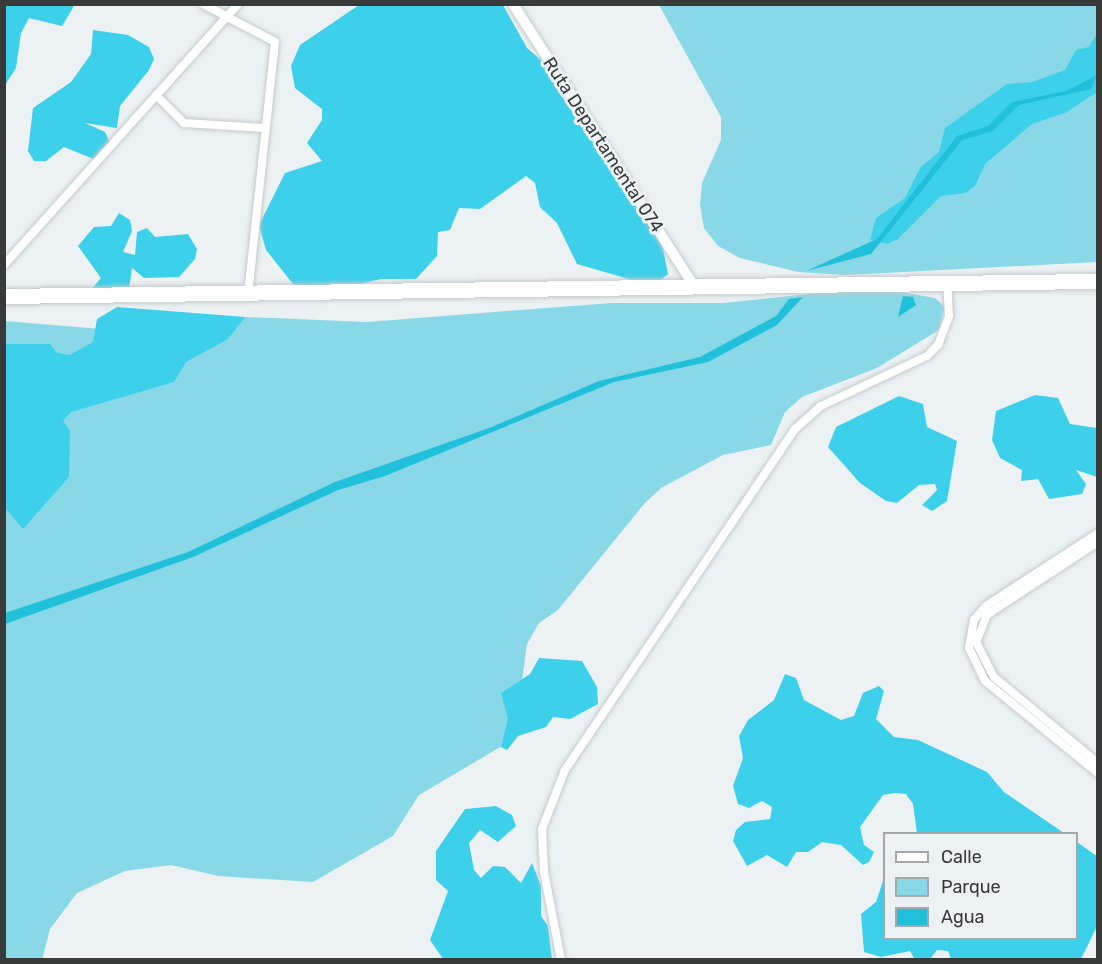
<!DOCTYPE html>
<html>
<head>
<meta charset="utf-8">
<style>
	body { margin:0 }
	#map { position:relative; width:1102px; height:964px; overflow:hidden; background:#ecf2f4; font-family:Rubik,sans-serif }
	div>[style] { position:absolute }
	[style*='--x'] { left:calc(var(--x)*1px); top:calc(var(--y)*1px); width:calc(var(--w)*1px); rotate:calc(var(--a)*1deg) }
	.green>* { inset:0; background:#89d8e8 }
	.forest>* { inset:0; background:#3cd0eb }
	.water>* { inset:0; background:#20c0da }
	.roads { filter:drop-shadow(0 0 2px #c4cacb) drop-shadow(0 0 2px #c4cacb) }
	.street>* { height:8px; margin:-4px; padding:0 4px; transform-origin:4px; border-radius:4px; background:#fff }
	.secondary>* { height:10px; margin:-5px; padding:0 5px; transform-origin:5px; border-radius:5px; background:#fff }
	.highway>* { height:15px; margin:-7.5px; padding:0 7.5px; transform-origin:7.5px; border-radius:7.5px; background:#fff }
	span { translate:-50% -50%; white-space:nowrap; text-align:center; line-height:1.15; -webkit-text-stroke:6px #ecf2f4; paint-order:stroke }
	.street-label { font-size:18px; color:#383a3a }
	.frame { position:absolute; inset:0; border:6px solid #383a3a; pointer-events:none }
	.legend { position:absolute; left:883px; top:832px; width:195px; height:108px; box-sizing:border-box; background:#ecf2f4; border:2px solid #a4a8aa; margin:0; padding:8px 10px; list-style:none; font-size:18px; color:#383a3a }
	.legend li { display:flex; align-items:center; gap:12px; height:30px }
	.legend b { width:30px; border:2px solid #a4a8aa }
</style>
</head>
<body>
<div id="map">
	<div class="green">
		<i style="clip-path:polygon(659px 5px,1097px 5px,1097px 262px,846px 275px,798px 272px,740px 258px,718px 246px,704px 228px,700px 205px,702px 183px,721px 140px,721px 117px)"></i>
		<i style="clip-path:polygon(873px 287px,935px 298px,945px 307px,939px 330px,877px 368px,802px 397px,785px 412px,771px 445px,723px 455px,661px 488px,644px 504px,558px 610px,539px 623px,527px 644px,514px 739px,419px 795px,393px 836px,313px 882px,218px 876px,171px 865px,125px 871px,77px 893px,50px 929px,42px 960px,5px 959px,4px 321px,113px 330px,245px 317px,367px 322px,611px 303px,724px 303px)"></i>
	</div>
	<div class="forest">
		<i style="clip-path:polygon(5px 4px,74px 6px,62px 26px,29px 18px,21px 33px,16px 68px,5px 85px)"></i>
		<i style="clip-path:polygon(359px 5px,503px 5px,527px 48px,550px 68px,559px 92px,609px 166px,634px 193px,663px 249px,668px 274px,658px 282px,632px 280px,577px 264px,557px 223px,540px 207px,535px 183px,526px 176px,480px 209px,459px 208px,450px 230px,438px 232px,437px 256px,416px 279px,381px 279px,328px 292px,293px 284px,266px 250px,259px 225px,285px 173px,322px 161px,307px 143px,322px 120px,322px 109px,295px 88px,291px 66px,300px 45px)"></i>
		<i style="clip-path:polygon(93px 30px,128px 35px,149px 47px,154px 59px,149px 70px,120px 106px,117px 128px,85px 123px,105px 132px,110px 143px,96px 160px,64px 147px,46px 161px,34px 161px,28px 151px,33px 108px,71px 82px,91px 54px)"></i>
		<i style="clip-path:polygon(1097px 33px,1097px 92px,1067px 112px,1032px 124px,985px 164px,975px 186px,965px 193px,941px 196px,898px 239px,888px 244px,870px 240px,876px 218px,905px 198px,920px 168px,939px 152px,945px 128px,1007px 84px,1032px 82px,1065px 70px,1076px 50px,1089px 47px)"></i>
		<i style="clip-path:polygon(119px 213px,130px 220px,132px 231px,123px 252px,135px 255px,137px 232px,147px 228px,155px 237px,188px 234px,197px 249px,195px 259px,179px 277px,144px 278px,132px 268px,129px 289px,89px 292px,101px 278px,78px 246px,94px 227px,111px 226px)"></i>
		<i style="clip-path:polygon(117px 307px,245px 317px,228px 339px,186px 362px,174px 382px,71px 412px,63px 421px,70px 431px,69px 477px,23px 529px,5px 508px,5px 344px,50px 344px,57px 353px,70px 355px,93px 342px,97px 319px)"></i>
		<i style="clip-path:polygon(1035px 395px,1058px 398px,1070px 424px,1097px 428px,1097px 477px,1076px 470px,1086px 484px,1082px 494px,1049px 499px,1038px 479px,1021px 481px,1022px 470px,1000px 458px,992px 440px,996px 411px)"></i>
		<i style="clip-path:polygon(899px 396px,923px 404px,927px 427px,957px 441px,947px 501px,932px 511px,922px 505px,937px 490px,935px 484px,919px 485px,897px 503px,886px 501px,860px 483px,828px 447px,836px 427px)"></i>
		<i style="clip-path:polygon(539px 658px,582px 661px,597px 687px,598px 704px,570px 719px,553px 717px,546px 727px,518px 736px,507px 750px,501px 747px,508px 719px,501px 693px,530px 674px)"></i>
		<i style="clip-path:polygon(785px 674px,796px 678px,804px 700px,841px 720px,854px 716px,863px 693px,879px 686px,884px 691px,876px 719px,894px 737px,918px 740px,987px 772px,1004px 792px,1064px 833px,917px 833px,913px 804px,906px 794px,895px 793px,883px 795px,860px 827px,864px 845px,874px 852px,869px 862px,863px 865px,841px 845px,822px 842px,808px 852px,796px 852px,787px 867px,767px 855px,747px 866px,733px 841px,736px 830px,745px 822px,770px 819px,772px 807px,762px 801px,749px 808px,738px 804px,733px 786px,743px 758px,739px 736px,748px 720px,774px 700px)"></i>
		<i style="clip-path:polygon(496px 806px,512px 815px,516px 826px,498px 842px,480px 830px,469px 843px,474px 870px,481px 878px,493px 866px,505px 867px,521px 883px,532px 863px,541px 886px,541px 916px,548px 926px,552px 959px,443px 959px,430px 940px,448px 891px,436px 880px,436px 851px,465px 809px)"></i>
		<i style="clip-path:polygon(1077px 842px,1098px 857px,1097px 926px,1081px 959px,951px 959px,948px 951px,937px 950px,930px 959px,915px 960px,910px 951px,881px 957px,864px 952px,861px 914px,876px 902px,884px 878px,884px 938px,1076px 938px)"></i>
	</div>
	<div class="water">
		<i style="clip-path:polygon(1097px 75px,1091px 89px,1019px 105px,993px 131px,962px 140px,871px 254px,806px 271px,877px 239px,957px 136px,988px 126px,1012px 102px,1066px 91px)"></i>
		<i style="clip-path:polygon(903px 296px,913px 297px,916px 305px,898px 317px)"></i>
		<i style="clip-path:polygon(803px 297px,777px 325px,708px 362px,614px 382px,385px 476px,338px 490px,193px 557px,5px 624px,5px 613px,188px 552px,335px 482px,489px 428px,599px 381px,700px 357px,776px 316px,789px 299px)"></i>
	</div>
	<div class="roads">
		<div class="street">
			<i style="--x:203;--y:4;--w:81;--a:27.8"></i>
			<i style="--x:275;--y:42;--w:252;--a:96.1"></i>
			<i style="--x:156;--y:95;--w:40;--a:45"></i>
			<i style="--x:184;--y:123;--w:80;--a:3.6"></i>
			<i style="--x:4;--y:265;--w:351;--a:-48.1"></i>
			<i style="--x:1098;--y:533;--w:134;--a:146.9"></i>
			<i style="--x:986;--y:606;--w:18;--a:131"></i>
			<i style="--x:974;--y:620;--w:28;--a:100"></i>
			<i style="--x:969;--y:648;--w:37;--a:64"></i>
			<i style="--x:985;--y:681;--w:146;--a:39.2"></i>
			<i style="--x:1098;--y:542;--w:133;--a:146.7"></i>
			<i style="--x:987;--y:615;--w:29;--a:112"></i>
			<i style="--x:976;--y:642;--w:39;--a:63"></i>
			<i style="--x:994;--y:677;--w:135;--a:39.6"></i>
			<i style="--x:561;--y:960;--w:90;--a:-100.9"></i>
			<i style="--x:544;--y:872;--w:43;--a:-92.7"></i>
			<i style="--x:542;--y:829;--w:63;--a:-68.7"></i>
			<i style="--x:565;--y:770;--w:410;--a:-56"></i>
			<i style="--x:794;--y:430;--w:36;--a:-42"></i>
			<i style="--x:821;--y:406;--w:117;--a:-25.3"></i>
			<i style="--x:927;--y:356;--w:16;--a:-45"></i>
			<i style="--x:938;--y:345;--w:31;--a:-69"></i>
			<i style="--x:949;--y:316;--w:33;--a:-93"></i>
		</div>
		<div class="secondary">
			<i style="--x:513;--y:4;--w:335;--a:57.3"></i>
		</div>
		<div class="highway">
			<i style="--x:4;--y:296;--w:1094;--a:-0.79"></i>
		</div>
	</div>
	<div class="street-label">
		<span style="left:603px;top:145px;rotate:57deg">Ruta Departamental 074</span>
	</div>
	<div class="frame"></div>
	<ul class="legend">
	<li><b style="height:8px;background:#fff"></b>Calle</li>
	<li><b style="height:16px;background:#89d8e8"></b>Parque</li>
	<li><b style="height:16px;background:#20c0da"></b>Agua</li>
	</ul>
</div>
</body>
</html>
